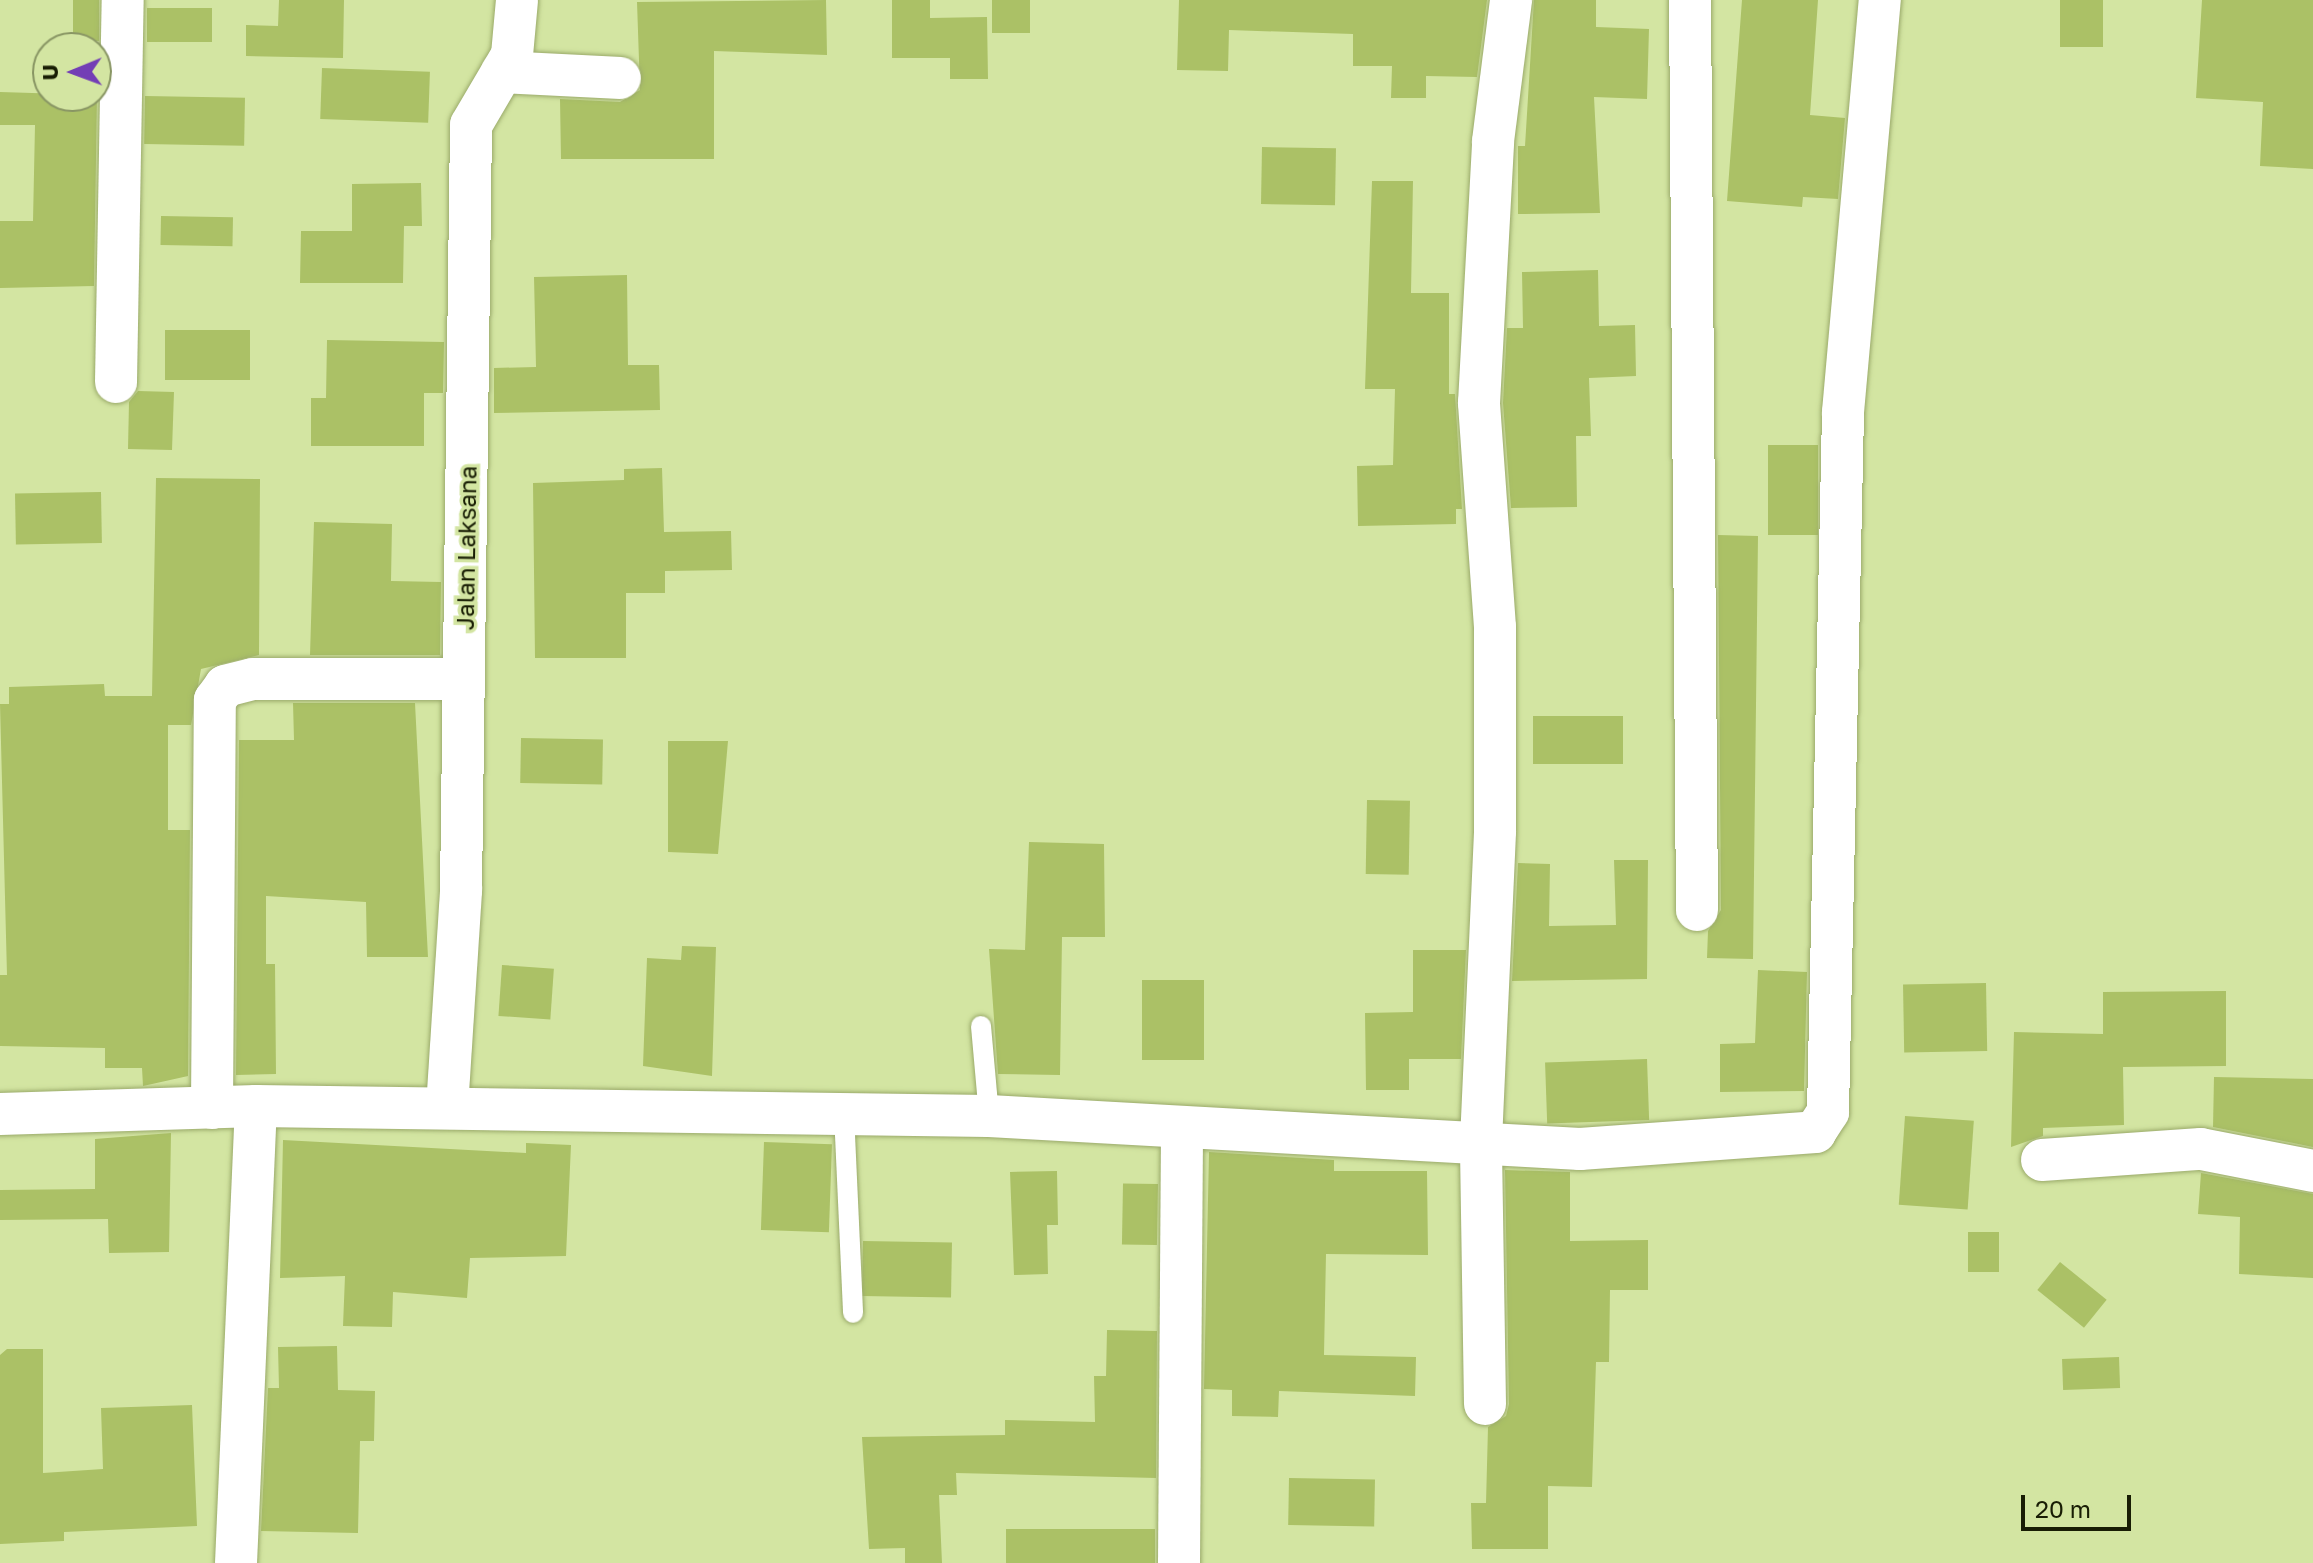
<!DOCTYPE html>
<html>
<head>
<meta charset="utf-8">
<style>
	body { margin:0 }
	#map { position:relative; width:2313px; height:1563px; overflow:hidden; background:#d3e5a2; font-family:"Golos Text",sans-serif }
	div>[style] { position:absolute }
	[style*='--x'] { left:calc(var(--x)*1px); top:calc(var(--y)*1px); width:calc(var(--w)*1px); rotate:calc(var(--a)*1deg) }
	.building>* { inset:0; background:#abc166; transform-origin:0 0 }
	.roads { filter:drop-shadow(0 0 2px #9aaa6a) drop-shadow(0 0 2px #9aaa6a) }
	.lane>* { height:20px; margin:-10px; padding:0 10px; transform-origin:10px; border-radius:10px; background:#fff }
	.street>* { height:42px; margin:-21px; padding:0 21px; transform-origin:21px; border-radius:21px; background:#fff }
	span { translate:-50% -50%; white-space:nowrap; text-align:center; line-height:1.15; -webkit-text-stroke:7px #d3e5a2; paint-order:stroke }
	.street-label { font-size:24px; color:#181d04 }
	.north { position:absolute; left:32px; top:32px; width:80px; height:80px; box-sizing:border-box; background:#d3e5a2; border:2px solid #889563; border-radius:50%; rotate:269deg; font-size:22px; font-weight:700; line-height:32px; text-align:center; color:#181d04 }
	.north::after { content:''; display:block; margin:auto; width:28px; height:36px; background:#733eb5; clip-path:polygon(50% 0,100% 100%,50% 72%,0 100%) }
	.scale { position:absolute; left:2021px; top:1495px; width:110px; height:36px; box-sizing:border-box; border:4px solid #181d04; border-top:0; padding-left:10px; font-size:24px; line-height:28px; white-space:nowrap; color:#181d04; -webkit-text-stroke:6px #d3e5a2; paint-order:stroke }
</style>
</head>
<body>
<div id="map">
	<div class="building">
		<i style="left:73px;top:0;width:26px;height:41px"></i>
		<i style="clip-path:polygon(279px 0,344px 0,343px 58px,246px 56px,246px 25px,278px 26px)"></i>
		<i style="clip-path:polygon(826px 0,827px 55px,714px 51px,714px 159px,561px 159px,560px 99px,620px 102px,640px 90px,637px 2px)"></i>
		<i style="clip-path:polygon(892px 0,930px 0,930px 18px,987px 17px,988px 79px,950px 79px,950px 58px,892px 58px)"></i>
		<i style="left:992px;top:0;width:38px;height:33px"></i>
		<i style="clip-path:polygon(1179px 0,1487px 0,1477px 77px,1426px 76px,1426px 98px,1391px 98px,1392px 66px,1353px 66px,1353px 34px,1229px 30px,1228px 71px,1177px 70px)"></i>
		<i style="clip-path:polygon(1534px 0,1596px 0,1596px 27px,1649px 29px,1647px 99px,1594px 97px,1600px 213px,1518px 214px,1518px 146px,1525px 146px)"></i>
		<i style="clip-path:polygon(1742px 0,1818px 0,1810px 115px,1845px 118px,1838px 199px,1803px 197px,1802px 207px,1727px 201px)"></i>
		<i style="left:2060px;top:0;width:43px;height:47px"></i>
		<i style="clip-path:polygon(2202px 0,2313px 0,2313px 169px,2260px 166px,2263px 102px,2196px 98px)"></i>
		<i style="left:147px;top:8px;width:65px;height:34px"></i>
		<i style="left:322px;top:68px;width:108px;height:51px;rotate:2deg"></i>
		<i style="clip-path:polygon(0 92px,97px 95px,94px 286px,0 288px,0 221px,33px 221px,35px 125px,0 125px)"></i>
		<i style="left:145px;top:96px;width:100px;height:48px;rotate:1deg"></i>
		<i style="left:1262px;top:147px;width:74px;height:57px;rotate:1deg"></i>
		<i style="clip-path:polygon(1372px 181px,1413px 181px,1411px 293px,1449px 293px,1449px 394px,1455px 394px,1462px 509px,1456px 509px,1456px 524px,1358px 526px,1357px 466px,1393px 465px,1395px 389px,1365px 389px)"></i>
		<i style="clip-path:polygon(421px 183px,422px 226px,404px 226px,403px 283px,300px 283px,301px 231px,352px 231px,352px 184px)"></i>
		<i style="left:161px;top:216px;width:72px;height:29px;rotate:1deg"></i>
		<i style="clip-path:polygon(1598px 270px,1599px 326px,1635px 325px,1636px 376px,1589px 378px,1591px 436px,1576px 436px,1577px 507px,1511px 508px,1503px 403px,1507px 328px,1523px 328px,1522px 272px)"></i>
		<i style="clip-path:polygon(627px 275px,628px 365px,659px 365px,660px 410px,494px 413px,494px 368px,536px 367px,534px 277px)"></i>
		<i style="left:165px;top:330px;width:85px;height:50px"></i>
		<i style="clip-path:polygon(327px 340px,444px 342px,443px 393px,424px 393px,424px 446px,311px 446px,311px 398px,326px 398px)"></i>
		<i style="clip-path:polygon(138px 391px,174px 392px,172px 450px,128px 449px,129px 402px)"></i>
		<i style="left:1768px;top:445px;width:50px;height:90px"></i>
		<i style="clip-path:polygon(662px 468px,664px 532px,731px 531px,732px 570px,665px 571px,665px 593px,626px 593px,626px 658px,535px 658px,533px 483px,624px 480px,624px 469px)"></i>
		<i style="clip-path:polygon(156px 478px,260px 479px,259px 655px,201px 669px,191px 725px,168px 725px,168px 830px,190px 830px,188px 1076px,143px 1086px,142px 1068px,105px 1068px,105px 1048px,0 1046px,0 975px,7px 975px,0 704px,9px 704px,9px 687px,104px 684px,105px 696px,152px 696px)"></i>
		<i style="left:101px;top:492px;width:51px;height:86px;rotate:89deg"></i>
		<i style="clip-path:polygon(314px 522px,392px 524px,391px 581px,441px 582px,440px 655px,310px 655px)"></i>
		<i style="clip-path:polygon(1718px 535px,1758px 536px,1753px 959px,1707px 958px,1708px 931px,1721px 910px)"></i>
		<i style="clip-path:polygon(293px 703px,415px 703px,428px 957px,367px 957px,366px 902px,266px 896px,266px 964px,275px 964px,276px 1074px,236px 1075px,239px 740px,294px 740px)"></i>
		<i style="left:1623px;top:716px;width:48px;height:90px;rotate:90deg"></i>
		<i style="left:521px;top:738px;width:82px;height:45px;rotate:1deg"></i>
		<i style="clip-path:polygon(668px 741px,728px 741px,718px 854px,668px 852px)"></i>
		<i style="left:1367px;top:800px;width:43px;height:74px;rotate:1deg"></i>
		<i style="clip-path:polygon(1029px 842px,1104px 844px,1105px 937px,1062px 937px,1060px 1075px,998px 1074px,989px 949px,1025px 950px)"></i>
		<i style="clip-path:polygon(1614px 860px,1648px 860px,1647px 979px,1512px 981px,1518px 863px,1550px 864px,1549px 926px,1616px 925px)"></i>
		<i style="clip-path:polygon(682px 946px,716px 947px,712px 1076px,643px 1066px,647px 958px,681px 960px)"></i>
		<i style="clip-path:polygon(1413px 950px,1466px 950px,1461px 1059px,1409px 1059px,1409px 1090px,1366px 1090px,1365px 1013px,1413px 1012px)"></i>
		<i style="left:502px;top:965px;width:52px;height:51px;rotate:4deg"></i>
		<i style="clip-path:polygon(1758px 970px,1807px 972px,1804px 1091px,1720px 1092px,1720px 1044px,1755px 1043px)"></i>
		<i style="left:1142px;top:980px;width:62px;height:80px"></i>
		<i style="left:1986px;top:983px;width:68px;height:83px;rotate:89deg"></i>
		<i style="clip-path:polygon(2226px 991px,2226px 1066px,2123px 1067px,2124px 1125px,2043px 1128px,2043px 1136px,2011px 1147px,2014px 1032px,2103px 1034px,2103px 992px)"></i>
		<i style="left:1647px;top:1059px;width:61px;height:102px;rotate:88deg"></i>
		<i style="clip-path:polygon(2214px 1077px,2313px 1079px,2313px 1147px,2213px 1127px)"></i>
		<i style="left:1905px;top:1116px;width:69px;height:89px;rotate:4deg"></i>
		<i style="clip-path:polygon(171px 1133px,169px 1252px,109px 1253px,108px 1219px,0 1220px,0 1190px,95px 1189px,95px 1139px)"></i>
		<i style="clip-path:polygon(283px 1140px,526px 1153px,526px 1143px,571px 1145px,566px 1256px,470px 1258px,467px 1298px,393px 1292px,392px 1327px,343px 1326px,345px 1276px,280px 1278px)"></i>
		<i style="left:764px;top:1142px;width:68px;height:88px;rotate:2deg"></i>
		<i style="clip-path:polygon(1209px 1152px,1334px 1160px,1334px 1171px,1427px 1171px,1428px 1255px,1326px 1254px,1324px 1355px,1416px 1357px,1415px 1396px,1279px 1391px,1278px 1417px,1232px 1416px,1232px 1390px,1204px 1389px)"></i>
		<i style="clip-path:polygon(1505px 1170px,1570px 1172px,1570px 1241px,1648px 1240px,1648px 1290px,1610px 1290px,1609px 1362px,1596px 1362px,1592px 1487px,1548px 1486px,1548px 1549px,1472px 1549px,1471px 1503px,1486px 1503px,1488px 1427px,1506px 1416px,1509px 1404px)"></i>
		<i style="clip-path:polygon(1057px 1171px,1058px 1225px,1047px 1225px,1048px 1274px,1014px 1275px,1010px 1172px)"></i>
		<i style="clip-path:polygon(2201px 1173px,2313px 1194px,2313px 1278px,2239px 1274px,2240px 1217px,2198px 1214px)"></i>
		<i style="left:1158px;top:1184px;width:61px;height:35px;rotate:91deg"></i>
		<i style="left:1968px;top:1232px;width:31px;height:40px"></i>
		<i style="left:863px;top:1241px;width:89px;height:55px;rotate:1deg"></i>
		<i style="left:2060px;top:1262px;width:60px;height:36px;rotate:39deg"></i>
		<i style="clip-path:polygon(1107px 1330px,1157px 1331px,1156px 1478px,956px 1473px,957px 1495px,939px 1495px,942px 1563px,905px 1563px,905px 1548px,869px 1549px,862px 1437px,1005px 1435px,1005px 1420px,1095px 1422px,1094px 1376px,1106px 1376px)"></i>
		<i style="clip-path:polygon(337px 1346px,338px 1390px,375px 1391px,374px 1441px,360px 1441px,358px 1533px,261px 1531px,268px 1388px,279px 1388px,278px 1347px)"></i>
		<i style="clip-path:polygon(7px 1349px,43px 1349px,43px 1473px,103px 1469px,101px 1408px,192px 1405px,197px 1526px,64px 1532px,64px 1541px,0 1544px,0 1355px)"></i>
		<i style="left:2119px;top:1357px;width:31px;height:57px;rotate:88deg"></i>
		<i style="left:1289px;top:1478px;width:86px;height:47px;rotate:1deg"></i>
		<i style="left:1006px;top:1529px;width:149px;height:34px"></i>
	</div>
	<div class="roads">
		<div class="lane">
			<i style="--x:981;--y:1026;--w:90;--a:84.9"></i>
			<i style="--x:844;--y:1113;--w:200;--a:87.4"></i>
		</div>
		<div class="street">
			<i style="--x:1690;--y:0;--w:910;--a:89.56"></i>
			<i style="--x:502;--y:72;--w:118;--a:2.9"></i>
			<i style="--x:116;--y:382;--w:382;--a:-89"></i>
			<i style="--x:212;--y:1108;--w:408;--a:-89.6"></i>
			<i style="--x:215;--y:700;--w:17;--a:-54"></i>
			<i style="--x:225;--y:686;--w:29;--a:-14"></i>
			<i style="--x:253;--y:679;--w:211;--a:0"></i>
			<i style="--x:447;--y:1108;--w:218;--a:-86.3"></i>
			<i style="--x:461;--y:890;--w:765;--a:-89.25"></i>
			<i style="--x:471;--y:125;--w:81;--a:-59.6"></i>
			<i style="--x:512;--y:55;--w:55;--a:-84.8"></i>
			<i style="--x:0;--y:1114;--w:256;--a:-1.8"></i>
			<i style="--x:256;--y:1106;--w:733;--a:0.78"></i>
			<i style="--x:989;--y:1116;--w:592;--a:3.2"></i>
			<i style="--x:1580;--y:1149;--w:236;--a:-4.1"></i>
			<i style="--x:1815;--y:1132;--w:24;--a:-57"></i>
			<i style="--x:1828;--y:1112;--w:700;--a:-88.77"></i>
			<i style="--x:1843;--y:412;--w:414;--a:-84.9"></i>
			<i style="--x:2042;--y:1160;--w:159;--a:-4"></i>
			<i style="--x:2201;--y:1149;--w:114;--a:11.1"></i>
			<i style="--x:1485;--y:1404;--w:263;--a:-90.9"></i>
			<i style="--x:1481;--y:1141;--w:310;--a:-87.4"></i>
			<i style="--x:1495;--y:831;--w:204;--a:-90"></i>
			<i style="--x:1495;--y:627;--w:225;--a:-94.1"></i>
			<i style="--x:1479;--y:403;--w:262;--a:-86.9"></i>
			<i style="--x:1493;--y:141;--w:142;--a:-82.7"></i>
			<i style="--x:236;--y:1563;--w:457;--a:-87.5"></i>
			<i style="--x:1179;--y:1563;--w:436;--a:-89.6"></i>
		</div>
	</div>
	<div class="street-label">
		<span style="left:466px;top:548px;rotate:-89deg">Jalan Laksana</span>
	</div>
	<div class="north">U</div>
	<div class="scale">20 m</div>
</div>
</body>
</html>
